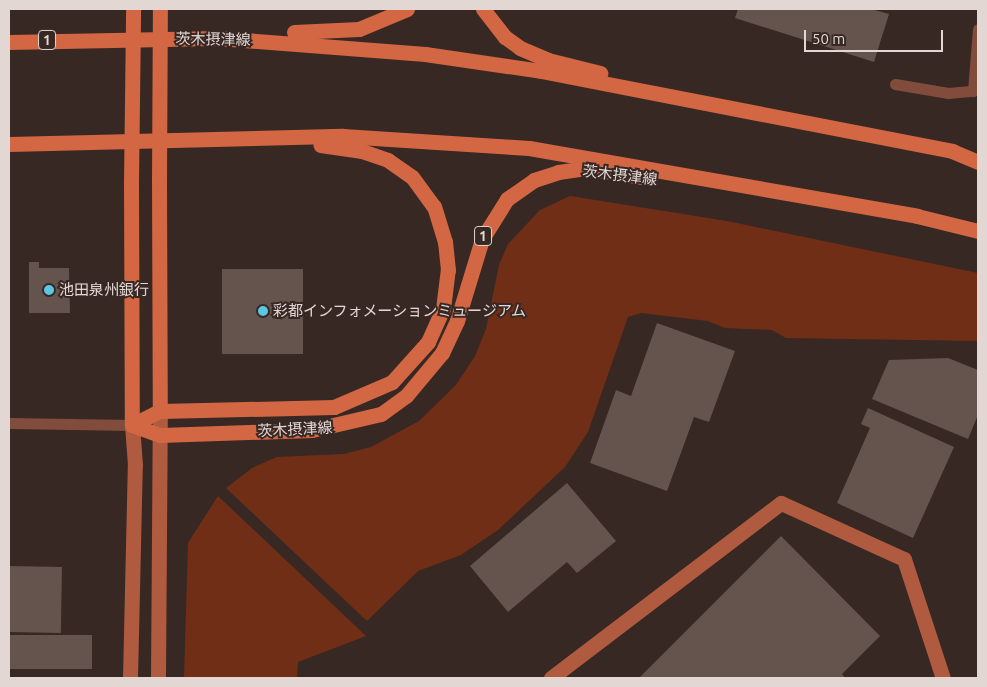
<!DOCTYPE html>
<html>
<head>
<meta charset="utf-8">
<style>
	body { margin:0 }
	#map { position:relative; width:987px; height:687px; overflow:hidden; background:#372823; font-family:Ubuntu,"Noto Sans JP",sans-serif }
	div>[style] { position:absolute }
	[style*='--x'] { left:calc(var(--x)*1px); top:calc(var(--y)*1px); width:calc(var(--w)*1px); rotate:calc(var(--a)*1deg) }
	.green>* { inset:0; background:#712e17 }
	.building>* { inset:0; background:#65534d; transform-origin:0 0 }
	.lane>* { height:11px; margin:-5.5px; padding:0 5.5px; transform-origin:5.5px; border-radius:5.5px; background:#814c3b }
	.secondary>* { height:15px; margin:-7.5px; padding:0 7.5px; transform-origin:7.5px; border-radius:7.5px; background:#b05b40 }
	.primary>* { height:15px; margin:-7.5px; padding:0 7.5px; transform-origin:7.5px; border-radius:7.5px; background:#d36643 }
	.primary-bridge>* { height:15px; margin:-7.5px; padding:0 7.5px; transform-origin:7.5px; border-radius:7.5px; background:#d36643 }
	.dots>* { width:14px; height:14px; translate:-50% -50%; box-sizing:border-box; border:2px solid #372823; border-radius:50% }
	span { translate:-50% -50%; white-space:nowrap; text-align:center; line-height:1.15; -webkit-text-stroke:4px #372823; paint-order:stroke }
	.shield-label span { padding:1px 4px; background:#372823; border:1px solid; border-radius:4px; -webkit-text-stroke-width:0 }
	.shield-label { font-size:14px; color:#e2d7d3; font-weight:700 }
	.street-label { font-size:15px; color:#e2d7d3 }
	.poi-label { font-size:15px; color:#e2d7d3 }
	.left { translate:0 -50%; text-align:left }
	.frame { position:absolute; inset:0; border:10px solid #e2d7d3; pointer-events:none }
	.scale { position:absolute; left:804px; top:30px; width:139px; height:22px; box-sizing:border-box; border:2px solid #e2d7d3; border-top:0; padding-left:6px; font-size:15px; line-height:18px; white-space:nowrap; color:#e2d7d3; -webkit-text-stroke:4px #372823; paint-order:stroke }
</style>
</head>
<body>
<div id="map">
	<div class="green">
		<i style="clip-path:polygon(570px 196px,727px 221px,978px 273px,978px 341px,786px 338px,772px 330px,725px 328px,708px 321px,641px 313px,628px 317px,588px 432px,565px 467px,498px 530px,461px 555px,418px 571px,367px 621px,226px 488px,252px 468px,277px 457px,344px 454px,371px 447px,419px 421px,456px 385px,475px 356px,486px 329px,499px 265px,508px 244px,540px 210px)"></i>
		<i style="clip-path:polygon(218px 496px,366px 636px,298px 662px,297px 678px,184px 678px,188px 543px)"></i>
	</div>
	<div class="building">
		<i style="clip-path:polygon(738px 9px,871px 9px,889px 14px,874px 62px,735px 18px)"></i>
		<i style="clip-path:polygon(29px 262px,39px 262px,39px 268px,69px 268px,70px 313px,29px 313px)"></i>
		<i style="left:222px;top:269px;width:81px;height:85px"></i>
		<i style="clip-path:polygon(657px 323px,735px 351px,709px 422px,694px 417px,667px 491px,590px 463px,616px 390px,631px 396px)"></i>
		<i style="clip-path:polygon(948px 358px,978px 370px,978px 415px,968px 439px,872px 399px,889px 360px)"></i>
		<i style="clip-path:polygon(868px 408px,954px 447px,913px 538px,837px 503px,870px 428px,861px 424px)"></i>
		<i style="clip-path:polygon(567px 483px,616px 541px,577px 573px,567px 562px,508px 612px,470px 566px)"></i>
		<i style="clip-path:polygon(781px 536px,880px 636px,842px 674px,845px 678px,639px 678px)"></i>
		<i style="left:9px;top:566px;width:53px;height:66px;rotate:1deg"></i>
		<i style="left:9px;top:635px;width:83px;height:34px"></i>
	</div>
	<div class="lane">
		<i style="--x:895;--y:84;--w:54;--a:9.6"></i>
		<i style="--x:948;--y:93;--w:25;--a:-5"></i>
		<i style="--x:973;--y:91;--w:62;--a:-85.4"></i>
		<i style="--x:9;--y:423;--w:123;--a:0.9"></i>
	</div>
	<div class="secondary">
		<i style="--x:130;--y:678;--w:213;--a:-88.7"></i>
		<i style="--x:135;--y:465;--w:40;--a:-94.3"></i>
		<i style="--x:158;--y:678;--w:267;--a:-89.6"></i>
		<i style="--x:551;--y:678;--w:289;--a:-37.3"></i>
		<i style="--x:781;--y:503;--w:135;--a:24.5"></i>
		<i style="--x:904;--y:559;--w:125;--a:71.9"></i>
	</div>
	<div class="primary">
		<i style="--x:483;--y:9;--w:36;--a:52"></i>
		<i style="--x:505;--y:37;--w:19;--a:36"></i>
		<i style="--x:520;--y:48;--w:30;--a:23"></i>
		<i style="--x:548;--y:60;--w:54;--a:14"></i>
		<i style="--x:294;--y:32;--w:65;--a:-2.6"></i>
		<i style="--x:359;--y:29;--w:52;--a:-22.6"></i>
		<i style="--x:9;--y:42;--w:209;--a:-1.1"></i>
		<i style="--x:218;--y:38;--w:208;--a:4.4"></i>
		<i style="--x:425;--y:54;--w:117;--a:8.3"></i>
		<i style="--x:541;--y:71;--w:419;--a:11"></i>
		<i style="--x:952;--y:151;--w:28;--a:23"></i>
		<i style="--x:9;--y:144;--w:334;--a:-1.4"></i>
		<i style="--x:343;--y:136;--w:186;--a:3.7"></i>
		<i style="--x:529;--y:148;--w:394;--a:9.9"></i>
		<i style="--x:917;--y:216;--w:63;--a:13.8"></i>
		<i style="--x:159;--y:181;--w:230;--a:89.8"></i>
		<i style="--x:131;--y:183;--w:242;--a:89.8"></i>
		<i style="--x:132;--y:425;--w:30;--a:20"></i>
		<i style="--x:160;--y:435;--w:152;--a:-1.9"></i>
		<i style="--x:312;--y:430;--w:71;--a:-13.1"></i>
		<i style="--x:381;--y:414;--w:31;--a:-36"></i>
		<i style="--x:406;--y:396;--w:56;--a:-50.1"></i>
		<i style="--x:442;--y:353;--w:35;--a:-65"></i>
		<i style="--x:457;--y:321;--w:86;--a:-73"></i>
		<i style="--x:482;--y:239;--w:47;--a:-58"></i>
		<i style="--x:507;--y:199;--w:33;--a:-35"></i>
		<i style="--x:534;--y:180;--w:25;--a:-18"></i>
		<i style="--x:558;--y:172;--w:30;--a:-8"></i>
		<i style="--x:588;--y:168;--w:61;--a:9.5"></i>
		<i style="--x:132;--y:425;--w:31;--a:-27"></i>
		<i style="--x:160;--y:411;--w:174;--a:-1.3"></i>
		<i style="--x:334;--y:407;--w:63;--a:-23.3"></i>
		<i style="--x:392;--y:382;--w:54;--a:-48"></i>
		<i style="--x:428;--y:342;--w:36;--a:-66"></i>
		<i style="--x:443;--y:309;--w:39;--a:-83"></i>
		<i style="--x:448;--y:270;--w:28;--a:-96"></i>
		<i style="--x:445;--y:242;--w:37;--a:-107"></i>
		<i style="--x:434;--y:207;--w:37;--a:-126"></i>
		<i style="--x:412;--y:177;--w:29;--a:-145"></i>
		<i style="--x:388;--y:160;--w:28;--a:-161"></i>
		<i style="--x:362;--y:151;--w:42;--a:-171.9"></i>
	</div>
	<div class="primary-bridge">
		<i style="--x:159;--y:181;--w:172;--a:-89.7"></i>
		<i style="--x:131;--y:183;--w:174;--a:-89.3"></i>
	</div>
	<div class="dots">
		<i style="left:49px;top:290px;background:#5ac8e5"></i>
		<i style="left:263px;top:311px;background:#5ac8e5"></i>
	</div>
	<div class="shield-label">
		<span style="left:47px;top:40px">1</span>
		<span style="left:483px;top:236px">1</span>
	</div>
	<div class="street-label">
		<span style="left:213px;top:39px;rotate:1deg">茨木摂津線</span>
		<span style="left:620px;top:175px;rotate:7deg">茨木摂津線</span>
		<span style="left:295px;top:429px;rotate:-3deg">茨木摂津線</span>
	</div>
	<div class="poi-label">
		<span class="left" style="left:59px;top:290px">池田泉州銀行</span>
		<span class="left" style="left:273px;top:311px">彩都インフォメーションミュージアム</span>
	</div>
	<div class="frame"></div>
	<div class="scale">50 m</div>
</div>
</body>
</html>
